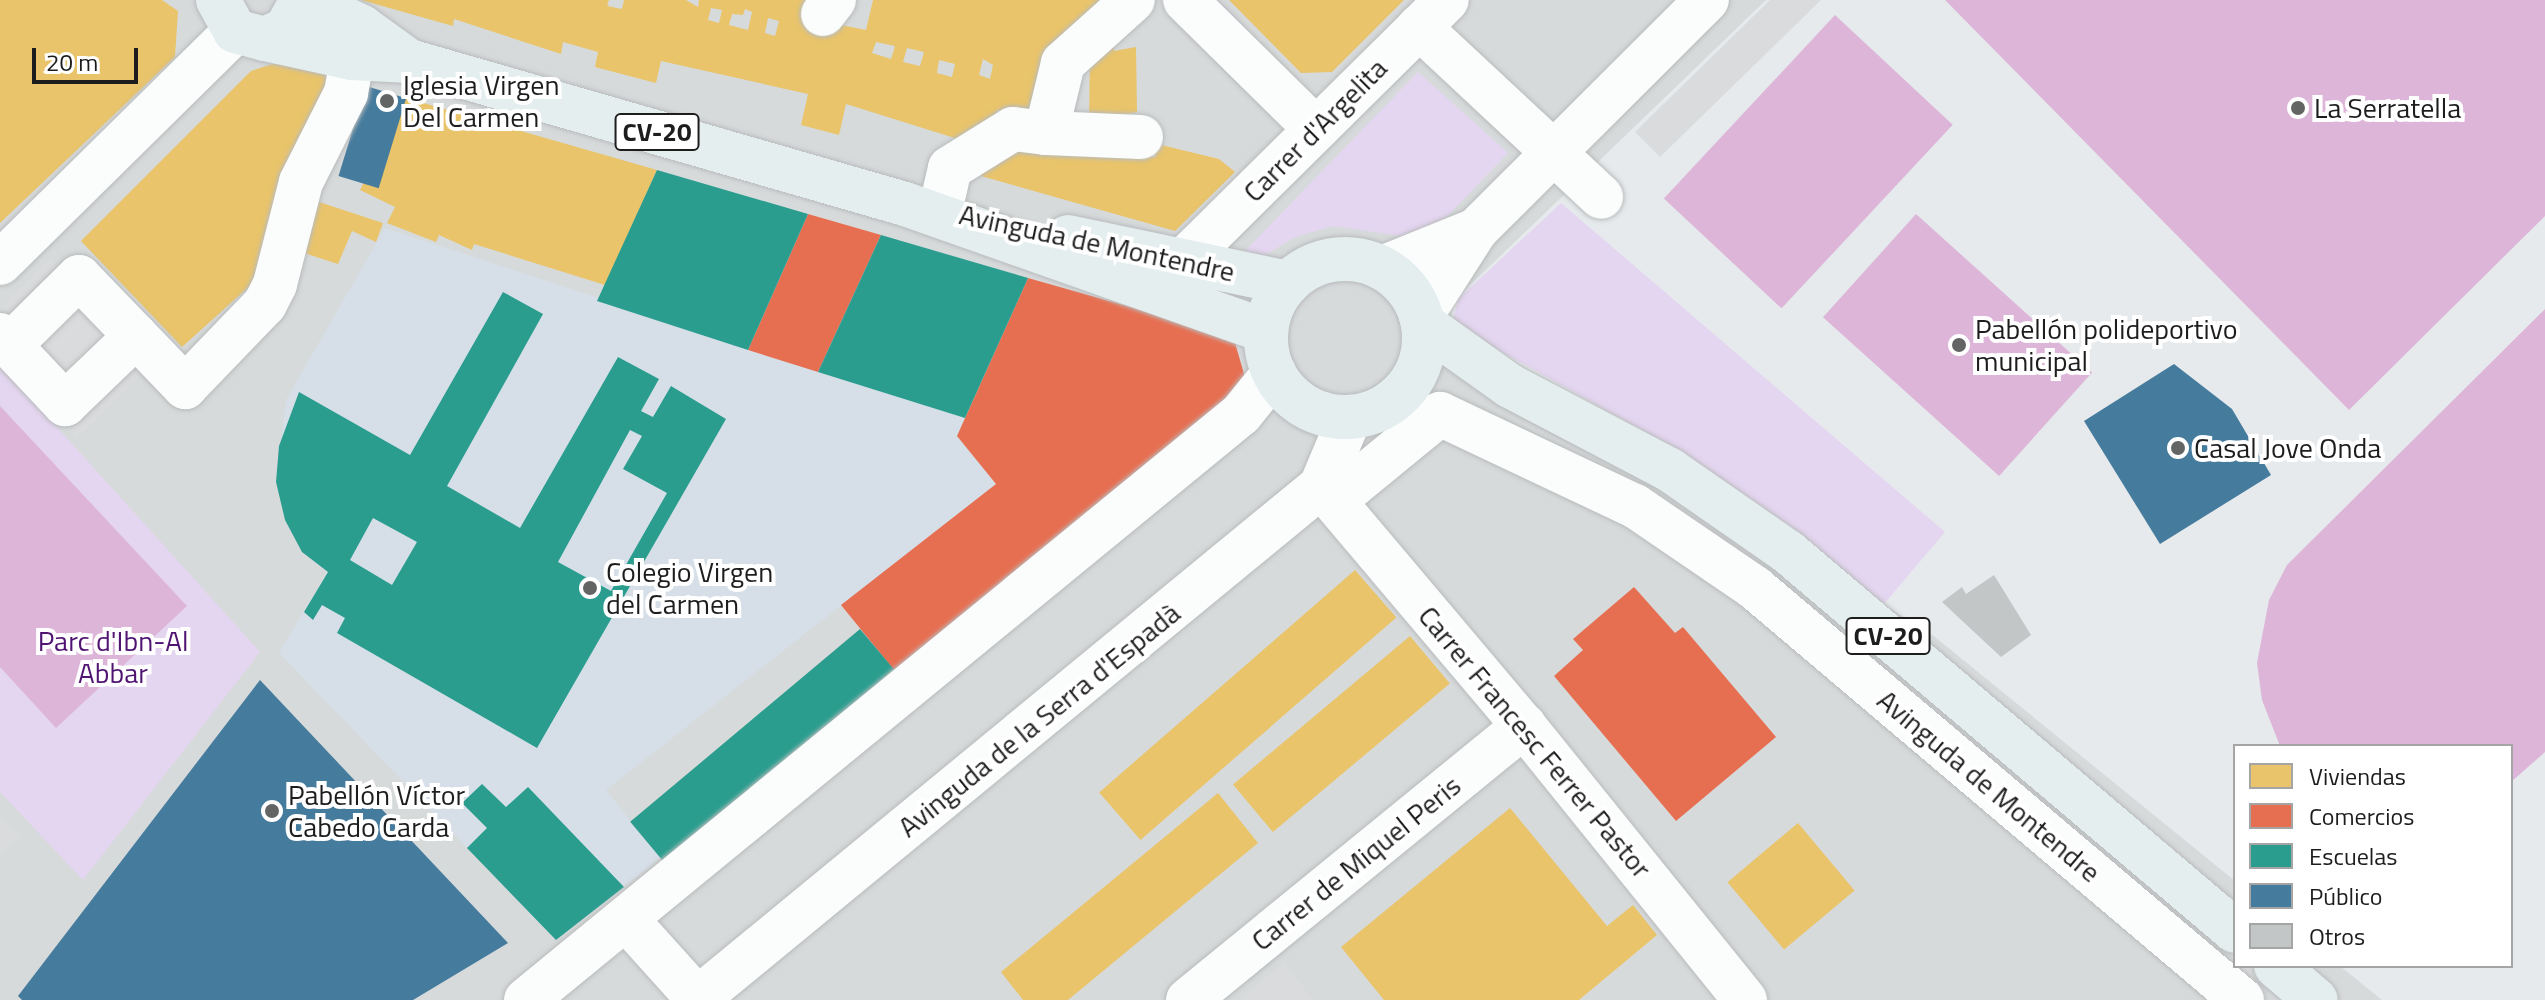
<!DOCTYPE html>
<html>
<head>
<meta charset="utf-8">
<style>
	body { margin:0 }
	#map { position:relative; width:2545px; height:1000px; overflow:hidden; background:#e6eaec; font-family:"Titillium Web",sans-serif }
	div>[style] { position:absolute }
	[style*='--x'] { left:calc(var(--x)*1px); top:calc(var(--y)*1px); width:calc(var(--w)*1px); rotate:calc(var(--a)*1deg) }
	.residential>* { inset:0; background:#d7dadb }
	.education>* { inset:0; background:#d6dfe8 }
	.park>* { inset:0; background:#e4d5f0 }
	.pitch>* { inset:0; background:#ddb5d9; transform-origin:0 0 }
	.parking>* { inset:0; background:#d9dbdc }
	.homes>* { inset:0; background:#e9c46a; transform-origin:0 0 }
	.shops>* { inset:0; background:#e76f51 }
	.schools>* { inset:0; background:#2a9d8f; transform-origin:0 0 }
	.public>* { inset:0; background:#457b9d; transform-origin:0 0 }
	.building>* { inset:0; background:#c2c6c7 }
	.roads { filter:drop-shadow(0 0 2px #b9bbbc) drop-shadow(0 0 2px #b9bbbc) }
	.minor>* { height:44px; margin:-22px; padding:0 22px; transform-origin:22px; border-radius:22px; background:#fbfcfc }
	.major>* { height:44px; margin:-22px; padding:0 22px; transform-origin:22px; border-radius:22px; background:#e4eeef }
	.major>.ring { margin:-22px; padding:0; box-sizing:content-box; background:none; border:44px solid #e4eeef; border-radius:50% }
	.dots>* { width:22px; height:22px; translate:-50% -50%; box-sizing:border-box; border:4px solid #fff; border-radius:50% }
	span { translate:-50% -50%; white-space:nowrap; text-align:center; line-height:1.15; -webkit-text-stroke:8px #fff; paint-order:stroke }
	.shield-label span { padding:2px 6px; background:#fff; border:2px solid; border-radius:6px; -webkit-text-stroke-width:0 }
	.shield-label { font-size:26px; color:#1d1d1d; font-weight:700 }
	.poi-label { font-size:28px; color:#1d1d1d }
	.left { translate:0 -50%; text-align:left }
	.street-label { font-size:28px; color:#1d1d1d }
	.park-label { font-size:28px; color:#501572 }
	.legend { position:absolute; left:2233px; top:744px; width:280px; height:224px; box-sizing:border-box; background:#fff; border:2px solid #a5a5a5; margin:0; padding:10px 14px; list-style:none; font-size:24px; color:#1d1d1d }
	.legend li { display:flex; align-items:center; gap:16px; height:40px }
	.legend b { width:40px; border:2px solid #a5a5a5 }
	.scale { position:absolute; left:32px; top:48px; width:106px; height:36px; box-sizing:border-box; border:4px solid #1d1d1d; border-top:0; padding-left:10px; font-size:24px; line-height:28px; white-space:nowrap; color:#1d1d1d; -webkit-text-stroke:6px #fff; paint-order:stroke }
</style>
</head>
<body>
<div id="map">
	<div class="residential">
		<i style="clip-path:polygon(0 0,1766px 0,1435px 319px,1935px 637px,2235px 881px,2235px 966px,2340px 966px,2382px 1000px,0 1000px)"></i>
	</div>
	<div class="education">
		<i style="clip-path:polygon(385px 228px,965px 418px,957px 436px,996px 484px,606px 790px,660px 858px,556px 940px,279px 653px,327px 572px,303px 553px,285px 520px,276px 482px,286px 400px)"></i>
	</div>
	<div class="park">
		<i style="clip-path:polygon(1418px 72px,1508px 153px,1431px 233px,1401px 236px,1333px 226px,1295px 237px,1262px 257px,1243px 253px)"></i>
		<i style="clip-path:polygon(1561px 203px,1945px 532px,1884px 604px,1684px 454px,1452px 324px,1458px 299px)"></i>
		<i style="clip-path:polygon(0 364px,260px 652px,83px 880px,0 792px)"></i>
	</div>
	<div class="pitch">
		<i style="clip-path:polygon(1945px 0,2545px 0,2545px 216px,2349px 410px)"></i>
		<i style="left:1835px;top:15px;width:161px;height:251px;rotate:43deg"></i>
		<i style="left:1916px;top:214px;width:237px;height:139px;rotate:42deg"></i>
		<i style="clip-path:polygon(2545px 309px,2545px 752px,2511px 782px,2511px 746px,2280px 746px,2262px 700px,2257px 663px,2269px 600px,2287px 565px)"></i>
		<i style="clip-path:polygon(0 406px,187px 606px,56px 728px,0 667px)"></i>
	</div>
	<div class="parking">
		<i style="clip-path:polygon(1770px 0,1821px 0,1660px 157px,1635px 132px)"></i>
		<i style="clip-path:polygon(51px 259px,153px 362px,76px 439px,0 362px,0 309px)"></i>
		<i style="clip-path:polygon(0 814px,21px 836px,0 857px)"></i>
		<i style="clip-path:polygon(1285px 963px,1313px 1000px,1239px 1000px,1284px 963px)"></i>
	</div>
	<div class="homes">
		<i style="clip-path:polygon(0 0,162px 0,178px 11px,175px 57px,0 223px)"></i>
		<i style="clip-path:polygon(evenodd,361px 0,609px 0,607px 6px,622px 9px,624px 0,686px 0,698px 7px,699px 0,809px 0,826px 22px,866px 30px,873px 0,1106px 0,1031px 122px,997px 110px,993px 129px,961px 140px,846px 104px,839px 135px,801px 125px,808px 94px,661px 61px,656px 83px,595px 67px,598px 52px,563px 42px,561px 54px,454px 19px,453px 26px,361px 0,711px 8px,722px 10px,719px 23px,708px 20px,711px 8px,361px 0,745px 9px,752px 12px,748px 30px,729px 25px,732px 14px,743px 15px,745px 9px,361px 0,768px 18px,779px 21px,775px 36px,765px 33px,768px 18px,361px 0,876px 42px,895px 46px,891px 59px,872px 53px,876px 42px,361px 0,907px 48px,924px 52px,920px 66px,903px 62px,907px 48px,361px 0,983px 59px,993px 65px,990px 79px,979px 75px,983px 59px,361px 0,939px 60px,955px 64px,952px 77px,937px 73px,939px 60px)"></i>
		<i style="clip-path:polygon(1229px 0,1404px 0,1332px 72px,1301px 73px)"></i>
		<i style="clip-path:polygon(1113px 35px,1114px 51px,1136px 47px,1137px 112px,1089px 122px,1090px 55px)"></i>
		<i style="clip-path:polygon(282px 61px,340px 78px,262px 275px,182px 347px,81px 241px,251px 71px)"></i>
		<i style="clip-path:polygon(406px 98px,657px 170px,605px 285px,474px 244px,472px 250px,439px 235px,436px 242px,387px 223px,395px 207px,360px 190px)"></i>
		<i style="clip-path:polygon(1018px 141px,1156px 157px,1153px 143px,1219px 159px,1235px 172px,1175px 231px,981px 176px,978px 160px)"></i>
		<i style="clip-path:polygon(319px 202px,383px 223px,376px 242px,352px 231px,338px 264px,304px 253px)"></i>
		<i style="left:1355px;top:570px;width:63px;height:339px;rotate:49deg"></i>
		<i style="left:1410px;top:636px;width:62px;height:231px;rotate:50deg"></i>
		<i style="clip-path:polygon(1218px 793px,1258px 843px,1068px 1000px,1023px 1000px,1001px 972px)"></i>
		<i style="clip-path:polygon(1510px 808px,1607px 926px,1633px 905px,1657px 935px,1579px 1000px,1384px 1000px,1341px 947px)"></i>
		<i style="left:1798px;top:823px;width:88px;height:92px;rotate:50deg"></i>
	</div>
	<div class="shops">
		<i style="clip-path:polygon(808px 214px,881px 235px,818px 372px,748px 350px)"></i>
		<i style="clip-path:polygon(1028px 278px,1233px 336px,1247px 384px,894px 670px,841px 605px,996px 484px,957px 436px)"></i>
		<i style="clip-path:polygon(1634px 587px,1675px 633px,1683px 627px,1776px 737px,1676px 821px,1554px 676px,1583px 650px,1573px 639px)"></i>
	</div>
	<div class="schools">
		<i style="clip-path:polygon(657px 170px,808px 214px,748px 350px,597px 301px)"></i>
		<i style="clip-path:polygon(881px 235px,1028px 278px,965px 418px,818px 372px)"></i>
		<i style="clip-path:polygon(evenodd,503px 292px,543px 314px,447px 486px,520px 528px,618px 357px,659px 379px,641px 411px,653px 417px,671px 386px,726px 419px,537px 748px,337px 633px,345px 618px,322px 605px,313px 620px,304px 612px,328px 572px,302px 552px,285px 520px,276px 482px,279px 446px,299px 392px,410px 455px,503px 292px,630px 430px,642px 436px,623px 469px,667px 493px,611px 591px,558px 562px,630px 430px,503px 292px,373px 518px,417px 542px,392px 585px,350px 560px,373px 518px)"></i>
		<i style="left:860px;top:629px;width:53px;height:300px;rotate:50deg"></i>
		<i style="clip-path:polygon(482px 784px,506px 807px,528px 787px,624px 887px,556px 940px,467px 848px,487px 828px,462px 803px)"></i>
	</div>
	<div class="public">
		<i style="left:366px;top:86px;width:42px;height:94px;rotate:17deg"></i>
		<i style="clip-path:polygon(2174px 364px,2232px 409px,2271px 475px,2160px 544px,2084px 421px)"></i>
		<i style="clip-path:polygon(260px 680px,508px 943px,413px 1000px,22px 1000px,18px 996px)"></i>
	</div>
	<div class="building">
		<i style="clip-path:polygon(1994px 575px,2031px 635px,2001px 657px,1942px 602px,1962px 587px,1966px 594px)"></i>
	</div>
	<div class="roads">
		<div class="minor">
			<i style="--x:1185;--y:0;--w:184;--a:44.6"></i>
			<i style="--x:823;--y:14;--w:18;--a:-52"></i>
			<i style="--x:1419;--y:27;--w:249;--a:43"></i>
			<i style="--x:1046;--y:133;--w:95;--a:2.4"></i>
			<i style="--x:940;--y:211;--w:44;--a:-76.9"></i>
			<i style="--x:950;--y:168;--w:74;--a:-31.8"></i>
			<i style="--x:1013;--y:129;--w:33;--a:7"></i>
			<i style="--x:1046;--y:133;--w:72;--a:-76.3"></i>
			<i style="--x:1063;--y:63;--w:94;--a:-42"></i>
			<i style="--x:1183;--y:261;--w:371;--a:-44.7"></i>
			<i style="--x:0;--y:263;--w:330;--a:-44.6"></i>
			<i style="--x:1382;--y:268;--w:101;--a:-22"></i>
			<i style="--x:1421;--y:316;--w:102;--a:-57.4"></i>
			<i style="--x:1476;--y:230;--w:326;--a:-44.9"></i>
			<i style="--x:0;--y:335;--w:95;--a:46.7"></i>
			<i style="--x:65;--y:404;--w:98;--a:-43.8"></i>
			<i style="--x:136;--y:336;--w:82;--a:-134"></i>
			<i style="--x:79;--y:277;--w:97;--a:135.4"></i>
			<i style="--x:136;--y:336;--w:71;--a:46.1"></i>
			<i style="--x:185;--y:387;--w:115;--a:-46.1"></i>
			<i style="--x:265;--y:304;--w:22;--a:-63"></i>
			<i style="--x:275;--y:284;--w:105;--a:-75.7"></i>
			<i style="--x:301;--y:182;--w:100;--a:-63.2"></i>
			<i style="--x:346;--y:93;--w:36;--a:-80"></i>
			<i style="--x:1321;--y:486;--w:31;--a:0"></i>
			<i style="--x:1352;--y:486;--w:114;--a:-39.3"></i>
			<i style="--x:1440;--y:414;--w:216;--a:25.3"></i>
			<i style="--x:1635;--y:506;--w:145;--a:34.3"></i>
			<i style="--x:1755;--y:588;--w:638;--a:40.23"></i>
			<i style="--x:1321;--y:486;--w:314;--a:49.8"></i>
			<i style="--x:1524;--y:726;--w:352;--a:51.1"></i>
			<i style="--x:626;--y:919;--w:109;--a:48"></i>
			<i style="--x:526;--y:1000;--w:924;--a:-39.34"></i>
			<i style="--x:1241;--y:414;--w:53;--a:-51.2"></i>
			<i style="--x:696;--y:1000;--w:809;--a:-39.43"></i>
			<i style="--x:1321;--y:486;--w:75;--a:-67.2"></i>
			<i style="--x:1188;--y:1000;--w:434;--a:-39.2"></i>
		</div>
		<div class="major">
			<i style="--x:218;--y:0;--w:35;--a:61"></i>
			<i style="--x:235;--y:31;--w:31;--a:15"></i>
			<i style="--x:265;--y:39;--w:23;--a:-25"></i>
			<i style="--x:286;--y:29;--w:33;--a:-61"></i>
			<i style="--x:305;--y:0;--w:63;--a:25.3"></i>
			<i style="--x:362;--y:27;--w:58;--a:35.9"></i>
			<i style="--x:265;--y:39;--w:89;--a:12.3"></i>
			<i style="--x:352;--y:58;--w:57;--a:3"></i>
			<i style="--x:409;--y:61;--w:516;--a:16.08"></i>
			<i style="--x:905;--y:204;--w:383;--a:19.4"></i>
			<i style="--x:1068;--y:237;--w:225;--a:11.8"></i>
			<i class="ring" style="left:1266px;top:259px;width:114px;height:114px"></i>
			<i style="--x:1423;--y:324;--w:107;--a:35.5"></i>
			<i style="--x:1510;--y:386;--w:181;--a:27.7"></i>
			<i style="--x:1670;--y:470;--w:144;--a:34.8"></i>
			<i style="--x:1788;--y:552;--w:586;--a:40.29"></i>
			<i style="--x:2276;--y:966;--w:52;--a:40.4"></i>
		</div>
	</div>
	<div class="dots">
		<i style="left:387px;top:101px;background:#636565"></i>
		<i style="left:2298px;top:108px;background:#636565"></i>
		<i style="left:1959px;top:345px;background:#636565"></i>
		<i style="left:2178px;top:448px;background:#636565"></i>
		<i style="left:590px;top:588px;background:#636565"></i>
		<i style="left:272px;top:811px;background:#636565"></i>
	</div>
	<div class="shield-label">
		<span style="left:657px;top:132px">CV-20</span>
		<span style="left:1888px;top:636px">CV-20</span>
	</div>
	<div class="poi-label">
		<span class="left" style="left:403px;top:101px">Iglesia Virgen<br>Del Carmen</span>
		<span class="left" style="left:2314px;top:108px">La Serratella</span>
		<span class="left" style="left:1975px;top:345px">Pabellón polideportivo<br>municipal</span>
		<span class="left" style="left:2194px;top:448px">Casal Jove Onda</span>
		<span class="left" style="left:606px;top:588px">Colegio Virgen<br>del Carmen</span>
		<span class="left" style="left:288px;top:811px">Pabellón Víctor<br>Cabedo Carda</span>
	</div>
	<div class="street-label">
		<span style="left:1315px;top:130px;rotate:-45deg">Carrer d'Argelita</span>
		<span style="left:1097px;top:243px;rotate:12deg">Avinguda de Montendre</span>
		<span style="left:1039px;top:720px;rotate:-39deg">Avinguda de la Serra d'Espadà</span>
		<span style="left:1535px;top:742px;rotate:50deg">Carrer Francesc Ferrer Pastor</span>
		<span style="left:1989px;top:786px;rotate:40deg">Avinguda de Montendre</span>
		<span style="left:1356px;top:863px;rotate:-39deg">Carrer de Miquel Peris</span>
	</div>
	<div class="park-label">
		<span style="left:113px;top:657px">Parc d'Ibn-Al<br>Abbar</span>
	</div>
	<ul class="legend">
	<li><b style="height:22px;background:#e9c46a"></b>Viviendas</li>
	<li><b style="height:22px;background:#e76f51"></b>Comercios</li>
	<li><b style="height:22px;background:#2a9d8f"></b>Escuelas</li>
	<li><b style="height:22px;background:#457b9d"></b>Público</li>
	<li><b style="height:22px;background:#c2c6c7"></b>Otros</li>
	</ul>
	<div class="scale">20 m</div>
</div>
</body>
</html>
